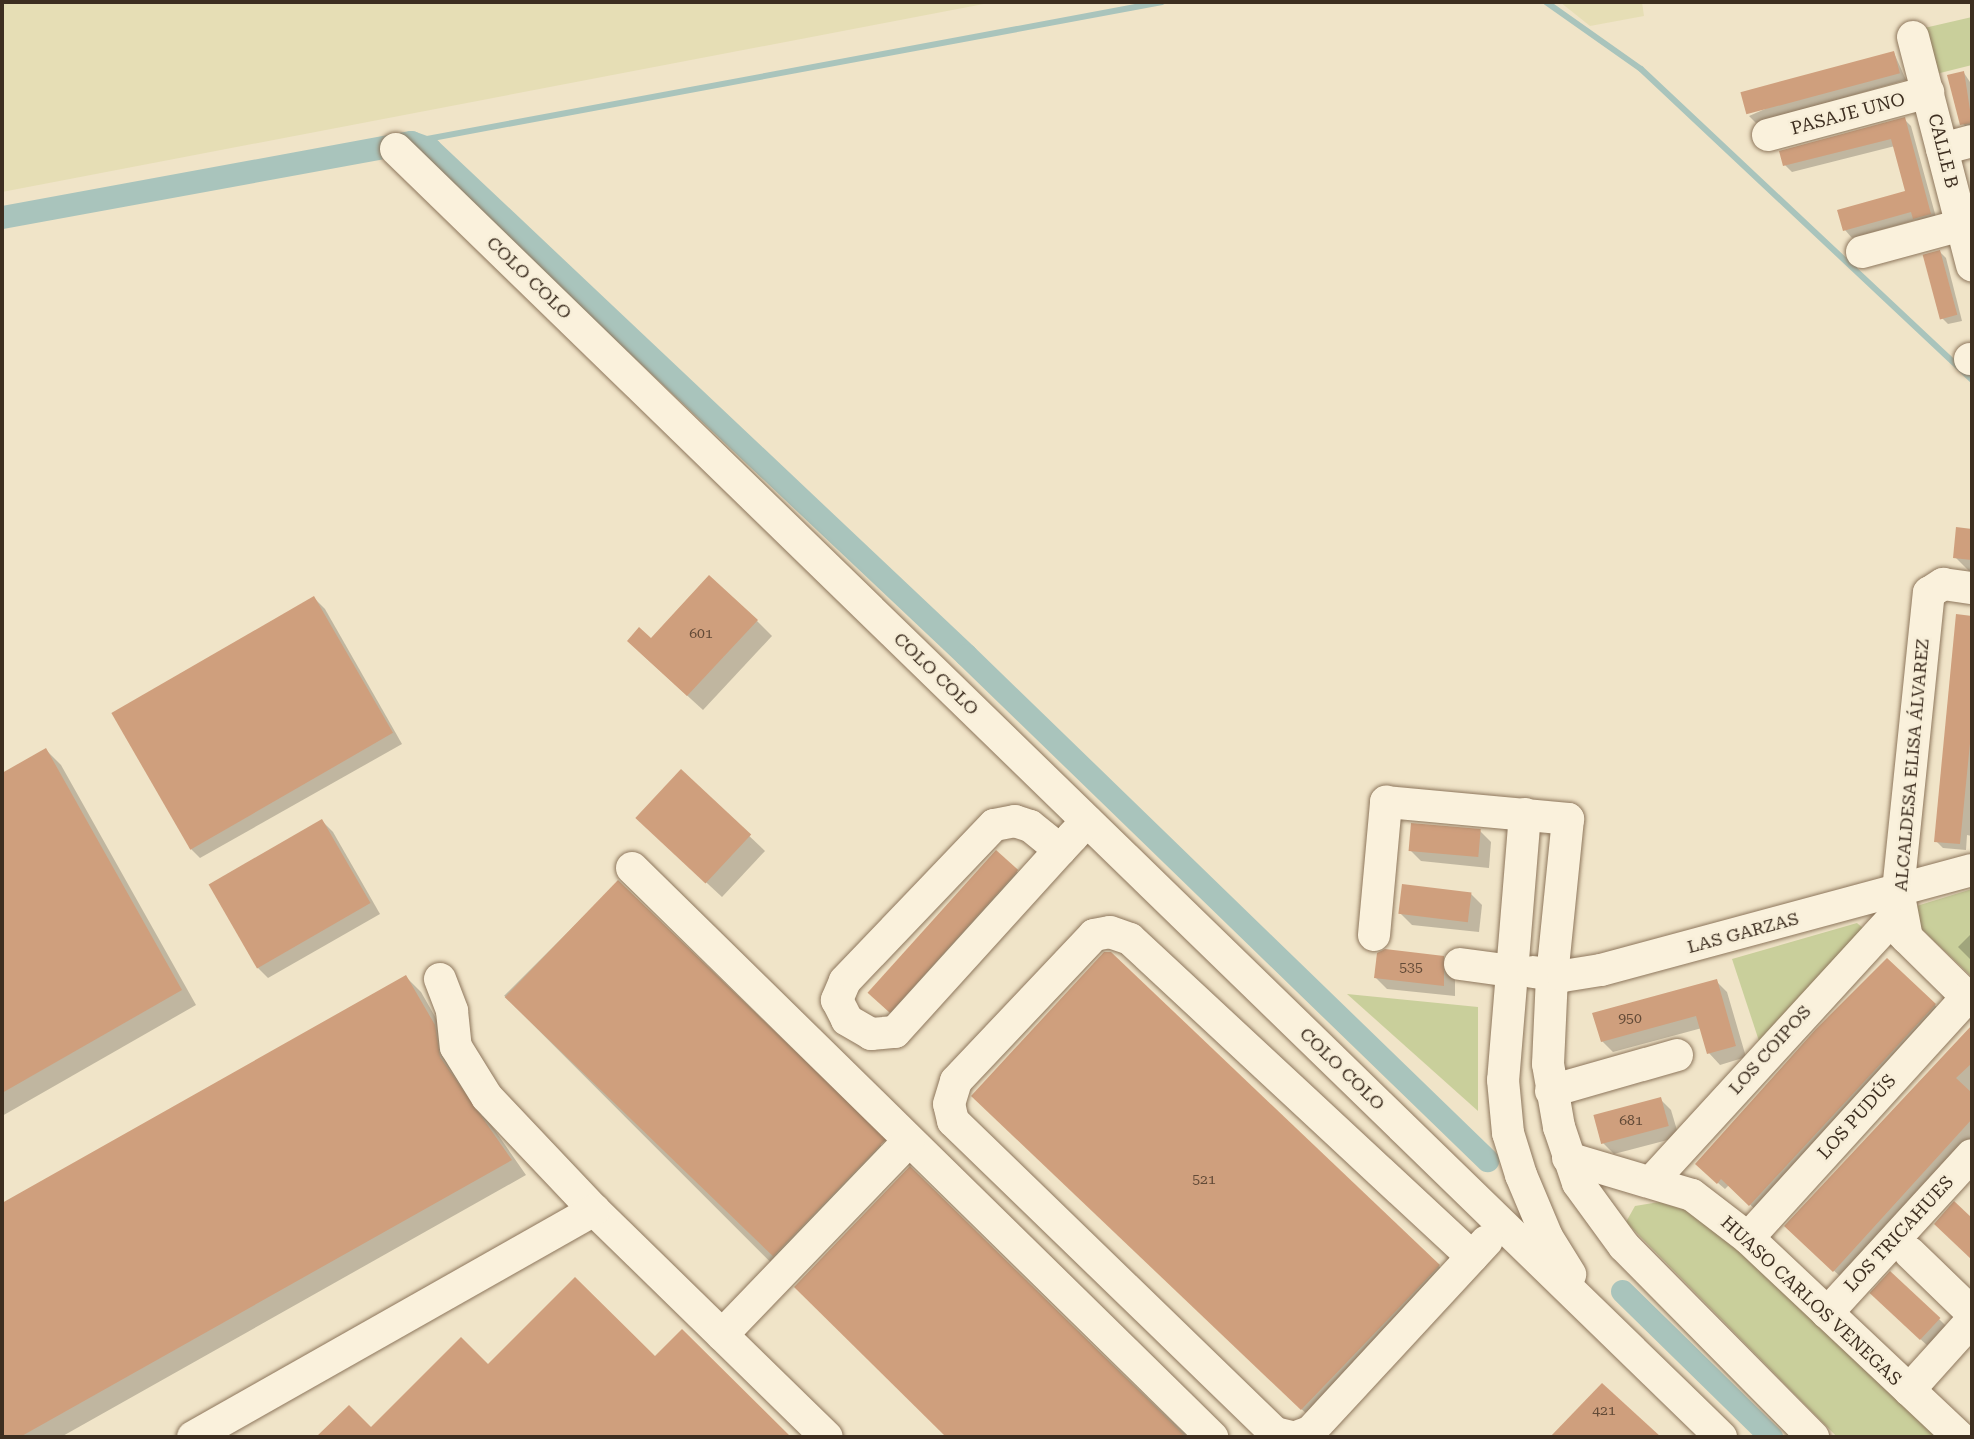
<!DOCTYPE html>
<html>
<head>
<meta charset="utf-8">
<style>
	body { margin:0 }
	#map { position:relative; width:1974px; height:1439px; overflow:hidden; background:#f0e4c8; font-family:"Roboto Serif",serif }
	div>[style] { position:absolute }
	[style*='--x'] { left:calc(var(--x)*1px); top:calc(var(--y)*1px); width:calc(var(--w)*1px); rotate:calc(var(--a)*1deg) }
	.farmland>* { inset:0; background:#e6deb5 }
	.green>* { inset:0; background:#c9cf9b }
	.shadow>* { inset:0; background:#0003; transform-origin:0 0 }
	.stream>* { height:6px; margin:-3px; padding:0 3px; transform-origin:3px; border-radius:3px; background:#a9c4bc }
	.canal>* { height:23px; margin:-11.5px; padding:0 11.5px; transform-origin:11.5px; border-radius:11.5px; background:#a9c4bc }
	.building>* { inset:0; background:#cf9f7d; transform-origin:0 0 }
	.roads { filter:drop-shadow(0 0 2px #8d765c) drop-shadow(0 0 2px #8d765c) }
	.minor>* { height:32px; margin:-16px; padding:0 16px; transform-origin:16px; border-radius:16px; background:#faf1dc }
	span { translate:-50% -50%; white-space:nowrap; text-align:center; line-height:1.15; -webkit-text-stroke:5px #f7eed8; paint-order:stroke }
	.number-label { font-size:14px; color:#624a37 }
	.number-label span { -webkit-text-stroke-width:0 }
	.street-label { font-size:18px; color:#3d2e20 }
	.frame { position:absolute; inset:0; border:4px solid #3d2e20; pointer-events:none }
</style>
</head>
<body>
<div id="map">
	<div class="farmland">
		<i style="clip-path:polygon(2px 2px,994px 2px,2px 192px)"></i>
		<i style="clip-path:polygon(1560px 2px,1642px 2px,1644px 16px,1590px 26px)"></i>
	</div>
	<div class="green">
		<i style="clip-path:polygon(1972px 17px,1972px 65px,1932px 75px,1920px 29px)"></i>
		<i style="clip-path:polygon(1972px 889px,1972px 977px,1912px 920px,1910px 908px)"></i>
		<i style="clip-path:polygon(1857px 923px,1864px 929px,1760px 1044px,1732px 959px)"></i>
		<i style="clip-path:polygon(1347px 994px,1478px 1007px,1478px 1111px)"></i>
		<i style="clip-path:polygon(1659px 1202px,1701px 1215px,1946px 1437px,1837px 1437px,1626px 1222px,1635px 1206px)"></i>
	</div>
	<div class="shadow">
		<i style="clip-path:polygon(1894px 53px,1906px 80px,1756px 123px,1749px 116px)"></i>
		<i style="clip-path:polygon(1964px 73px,1972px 85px,1972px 128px,1968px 129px,1961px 122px)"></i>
		<i style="clip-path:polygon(1904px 119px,1911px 126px,1937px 221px,1922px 225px,1916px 220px,1852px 238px,1845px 230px,1907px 192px,1895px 146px,1792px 172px,1785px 165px)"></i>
		<i style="clip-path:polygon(1940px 252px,1946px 258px,1962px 321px,1948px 324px,1942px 318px)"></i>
		<i style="clip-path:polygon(1958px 529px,1972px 531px,1972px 574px,1955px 557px)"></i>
		<i style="clip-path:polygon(314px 598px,325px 609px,402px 744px,200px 858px,189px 847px)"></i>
		<i style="clip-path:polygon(1958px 616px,1972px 618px,1972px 836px,1967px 835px,1966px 850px,1943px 848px,1936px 841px)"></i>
		<i style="clip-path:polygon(757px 621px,772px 636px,703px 710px,644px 656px,651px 640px)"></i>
		<i style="clip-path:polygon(46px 750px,61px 765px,196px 1005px,2px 1116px,2px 775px)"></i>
		<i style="clip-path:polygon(682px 772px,765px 851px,722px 897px,653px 833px)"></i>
		<i style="clip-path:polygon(322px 821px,333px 832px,380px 914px,268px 978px,257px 967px)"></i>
		<i style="clip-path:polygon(1480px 831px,1491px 842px,1489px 868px,1421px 861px,1410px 850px)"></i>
		<i style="clip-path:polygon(1016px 871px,1031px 886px,904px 1026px,880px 1003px)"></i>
		<i style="left:618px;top:882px;width:386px;height:161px;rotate:45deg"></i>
		<i style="clip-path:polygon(1471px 894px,1482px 905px,1479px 932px,1412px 925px,1401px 914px)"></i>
		<i style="clip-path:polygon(1972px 933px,1972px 961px,1958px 947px)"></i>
		<i style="clip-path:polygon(1443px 957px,1455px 969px,1455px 996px,1387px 989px,1376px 978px)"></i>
		<i style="clip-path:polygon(1888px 960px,1942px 1012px,1757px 1211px,1729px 1185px,1725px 1189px,1704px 1171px)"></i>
		<i style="clip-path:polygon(406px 977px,421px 992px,449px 1041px,455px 1073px,526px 1175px,61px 1437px,2px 1437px,2px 1205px)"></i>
		<i style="clip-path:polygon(1716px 981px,1727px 992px,1746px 1057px,1720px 1065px,1709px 1053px,1702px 1028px,1613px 1052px,1602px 1041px)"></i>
		<i style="clip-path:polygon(1966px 1034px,1972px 1040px,1972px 1146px,1842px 1278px,1794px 1234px)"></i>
		<i style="clip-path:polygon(1660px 1099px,1671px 1110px,1679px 1137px,1614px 1154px,1603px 1143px)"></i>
		<i style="clip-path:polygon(984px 1107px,1439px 1266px,1450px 1277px,1313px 1420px)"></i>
		<i style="clip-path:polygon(910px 1169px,1188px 1437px,949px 1437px,796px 1287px)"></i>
		<i style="clip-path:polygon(1883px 1304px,1939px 1319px,1950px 1330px,1931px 1349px)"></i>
		<i style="clip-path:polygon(682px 1331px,789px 1437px,319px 1437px,349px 1407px,371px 1429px,488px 1367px,655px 1358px)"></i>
		<i style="clip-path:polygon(1602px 1385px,1658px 1437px,1552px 1437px)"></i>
	</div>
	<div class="stream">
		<i style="--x:1546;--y:2;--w:116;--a:35.2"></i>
		<i style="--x:1641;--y:69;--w:454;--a:43.2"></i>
		<i style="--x:411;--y:142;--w:764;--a:-10.56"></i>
	</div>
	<div class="canal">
		<i style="--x:2;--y:217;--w:416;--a:-10.4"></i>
		<i style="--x:411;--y:142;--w:20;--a:20"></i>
		<i style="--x:430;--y:149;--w:737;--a:43.35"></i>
		<i style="--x:966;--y:655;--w:726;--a:44.11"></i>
		<i style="--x:1622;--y:1291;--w:209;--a:44.4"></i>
	</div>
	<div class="building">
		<i style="left:1894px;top:51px;width:23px;height:159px;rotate:75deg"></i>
		<i style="clip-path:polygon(1964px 71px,1972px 123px,1960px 125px,1947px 75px)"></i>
		<i style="clip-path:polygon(1905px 117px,1931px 214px,1913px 219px,1911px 212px,1843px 231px,1837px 210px,1905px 191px,1891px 139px,1783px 166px,1779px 151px)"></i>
		<i style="left:1940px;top:250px;width:67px;height:18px;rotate:75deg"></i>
		<i style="clip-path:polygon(1956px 527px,1972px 529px,1972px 560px,1953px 558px)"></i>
		<i style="clip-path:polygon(709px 575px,758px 620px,687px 696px,627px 641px,639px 627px,651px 638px)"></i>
		<i style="left:314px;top:596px;width:158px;height:234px;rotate:60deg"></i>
		<i style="clip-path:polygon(1956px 614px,1972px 616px,1972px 723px,1960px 844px,1934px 842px)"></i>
		<i style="clip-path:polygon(46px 748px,182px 990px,2px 1093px,2px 773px)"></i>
		<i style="left:681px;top:769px;width:96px;height:67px;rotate:43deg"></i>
		<i style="left:322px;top:819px;width:97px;height:131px;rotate:60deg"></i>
		<i style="left:1411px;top:823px;width:70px;height:28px;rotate:5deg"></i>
		<i style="left:996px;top:850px;width:30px;height:192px;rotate:42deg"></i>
		<i style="left:618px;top:880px;width:373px;height:163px;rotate:44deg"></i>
		<i style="left:1402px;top:884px;width:70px;height:30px;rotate:7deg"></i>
		<i style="clip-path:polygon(1385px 949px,1444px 956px,1444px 986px,1374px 978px,1377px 953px)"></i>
		<i style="clip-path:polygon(1104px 952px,1111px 952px,1440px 1265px,1301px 1410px,971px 1096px)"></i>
		<i style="clip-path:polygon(1887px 958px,1936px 1004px,1749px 1206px,1721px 1179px,1717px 1184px,1695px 1164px,1816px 1029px)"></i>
		<i style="clip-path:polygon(406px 975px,435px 1025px,440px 1057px,512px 1160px,20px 1437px,2px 1437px,2px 1203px)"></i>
		<i style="clip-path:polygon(1717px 979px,1736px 1046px,1707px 1054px,1696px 1016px,1601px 1042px,1592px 1013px)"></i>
		<i style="clip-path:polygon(1972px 1025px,1972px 1063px,1956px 1078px,1972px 1093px,1972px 1119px,1833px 1272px,1784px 1226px)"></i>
		<i style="left:1661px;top:1097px;width:30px;height:70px;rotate:75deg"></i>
		<i style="clip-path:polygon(910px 1166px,1186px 1437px,946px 1437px,794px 1287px)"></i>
		<i style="clip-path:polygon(1954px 1201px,1972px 1218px,1972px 1260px,1934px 1224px)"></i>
		<i style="left:1890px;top:1271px;width:69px;height:30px;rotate:43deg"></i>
		<i style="clip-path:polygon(575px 1277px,655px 1356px,682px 1329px,791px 1437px,316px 1437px,349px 1405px,371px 1427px,461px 1337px,488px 1364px)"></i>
		<i style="clip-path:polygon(1602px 1383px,1661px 1437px,1550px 1437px)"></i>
	</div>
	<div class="roads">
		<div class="minor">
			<i style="--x:1913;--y:37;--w:236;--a:75.5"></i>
			<i style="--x:1768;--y:135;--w:166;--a:-15"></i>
			<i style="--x:396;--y:149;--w:1848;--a:44.19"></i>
			<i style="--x:1942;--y:149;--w:31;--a:-15"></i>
			<i style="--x:1862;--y:252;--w:104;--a:-15.1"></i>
			<i style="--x:1970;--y:359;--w:2;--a:0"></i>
			<i style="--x:1525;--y:814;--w:267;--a:94.7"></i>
			<i style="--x:1503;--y:1080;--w:53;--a:84.6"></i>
			<i style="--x:1508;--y:1133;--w:44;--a:72.8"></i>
			<i style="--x:1521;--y:1175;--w:67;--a:67.2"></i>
			<i style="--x:1547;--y:1237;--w:44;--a:58.1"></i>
			<i style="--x:1060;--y:850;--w:38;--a:-141"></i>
			<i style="--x:1030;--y:826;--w:16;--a:-162"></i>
			<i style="--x:1015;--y:821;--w:21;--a:169"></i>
			<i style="--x:994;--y:825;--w:216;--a:133.7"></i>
			<i style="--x:845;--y:981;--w:21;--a:113"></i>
			<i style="--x:837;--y:1000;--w:22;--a:63"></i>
			<i style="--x:847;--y:1020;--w:28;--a:30"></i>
			<i style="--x:871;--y:1034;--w:24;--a:-5"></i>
			<i style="--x:895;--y:1032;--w:246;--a:-47.8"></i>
			<i style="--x:1060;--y:850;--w:18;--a:-47"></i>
			<i style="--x:1072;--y:837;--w:22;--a:-47"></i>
			<i style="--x:632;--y:868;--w:813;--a:44.45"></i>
			<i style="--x:1893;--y:924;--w:111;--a:44.6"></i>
			<i style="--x:1374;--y:935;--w:134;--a:-84.8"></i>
			<i style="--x:1386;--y:802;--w:183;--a:5.3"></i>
			<i style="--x:1568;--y:819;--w:158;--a:95.8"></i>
			<i style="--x:1552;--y:976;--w:88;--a:92.6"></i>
			<i style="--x:1548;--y:1064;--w:64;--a:80.1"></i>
			<i style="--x:1559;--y:1127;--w:59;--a:71.3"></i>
			<i style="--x:1578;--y:1183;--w:78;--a:53.9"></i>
			<i style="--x:1624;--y:1246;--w:269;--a:45.3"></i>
			<i style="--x:1907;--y:938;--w:48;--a:-100.8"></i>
			<i style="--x:1898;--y:891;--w:300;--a:-84.1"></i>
			<i style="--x:1929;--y:593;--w:17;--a:-33"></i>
			<i style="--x:1943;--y:584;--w:29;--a:8"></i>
			<i style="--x:1460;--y:964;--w:51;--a:7.8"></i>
			<i style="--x:1533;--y:972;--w:30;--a:8"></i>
			<i style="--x:1563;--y:976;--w:38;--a:-9"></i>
			<i style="--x:1601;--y:970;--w:384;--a:-15.1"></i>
			<i style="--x:440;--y:979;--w:34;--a:69"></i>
			<i style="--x:452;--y:1011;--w:36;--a:84"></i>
			<i style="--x:456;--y:1047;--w:59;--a:58.2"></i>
			<i style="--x:487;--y:1097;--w:156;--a:46.6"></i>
			<i style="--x:594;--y:1210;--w:325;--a:44.3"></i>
			<i style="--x:1551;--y:1091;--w:131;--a:-15.9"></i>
			<i style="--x:1568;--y:1158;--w:129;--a:16.6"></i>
			<i style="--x:1692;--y:1195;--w:71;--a:37.5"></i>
			<i style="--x:1748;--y:1238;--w:290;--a:43.3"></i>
			<i style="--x:1652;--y:1181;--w:352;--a:-47.5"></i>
			<i style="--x:1748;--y:1238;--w:326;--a:-47.7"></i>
			<i style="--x:1910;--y:1253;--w:86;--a:44.1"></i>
			<i style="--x:1827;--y:1313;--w:214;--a:-47.5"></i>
			<i style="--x:722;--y:1335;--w:269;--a:-46.1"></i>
			<i style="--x:1909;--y:1390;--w:94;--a:-48"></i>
			<i style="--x:193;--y:1437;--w:461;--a:-29.5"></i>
			<i style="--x:1292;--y:1437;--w:17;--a:-167"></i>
			<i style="--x:1275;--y:1433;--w:448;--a:-135.9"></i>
			<i style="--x:953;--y:1121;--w:17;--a:-103"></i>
			<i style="--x:949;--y:1104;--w:24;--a:-73"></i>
			<i style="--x:956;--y:1081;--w:201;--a:-46.6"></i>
			<i style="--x:1094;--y:935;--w:16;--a:-11"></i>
			<i style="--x:1110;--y:932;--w:21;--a:19"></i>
			<i style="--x:1130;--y:939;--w:467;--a:42.9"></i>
			<i style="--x:1296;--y:1437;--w:15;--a:-20"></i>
			<i style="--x:1310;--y:1432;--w:260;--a:-47.2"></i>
		</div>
	</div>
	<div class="number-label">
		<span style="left:701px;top:633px">601</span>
		<span style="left:1411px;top:967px">535</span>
		<span style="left:1630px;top:1018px">950</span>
		<span style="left:1631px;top:1120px">681</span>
		<span style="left:1204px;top:1179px">521</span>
		<span style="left:1604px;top:1410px">421</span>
	</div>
	<div class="street-label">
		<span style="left:1848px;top:114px;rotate:-15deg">PASAJE UNO</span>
		<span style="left:1943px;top:151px;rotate:76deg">CALLE B</span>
		<span style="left:529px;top:278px;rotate:44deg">COLO COLO</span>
		<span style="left:936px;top:674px;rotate:44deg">COLO COLO</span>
		<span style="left:1912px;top:765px;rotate:-85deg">ALCALDESA ELISA ÁLVAREZ</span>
		<span style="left:1743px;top:933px;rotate:-15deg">LAS GARZAS</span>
		<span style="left:1770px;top:1050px;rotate:-48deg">LOS COIPOS</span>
		<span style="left:1342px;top:1069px;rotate:44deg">COLO COLO</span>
		<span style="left:1857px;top:1117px;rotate:-48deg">LOS PUDÚS</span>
		<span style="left:1899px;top:1234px;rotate:-47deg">LOS TRICAHUES</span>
		<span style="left:1811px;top:1301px;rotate:43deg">HUASO CARLOS VENEGAS</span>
	</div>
	<div class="frame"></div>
</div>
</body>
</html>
